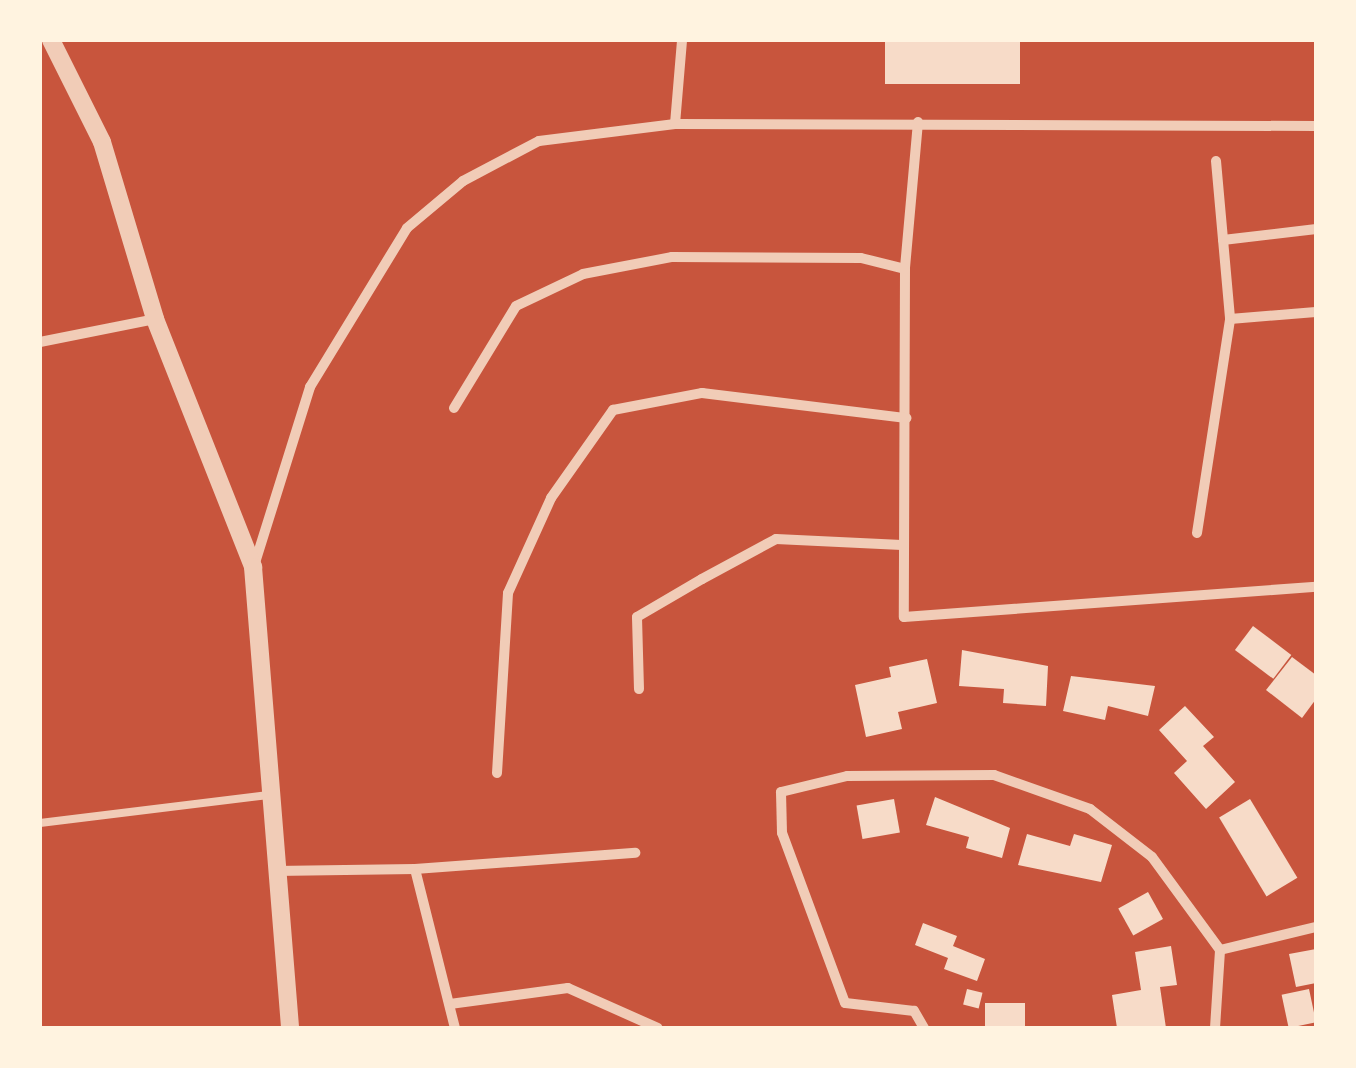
<!DOCTYPE html>
<html>
<head>
<meta charset="utf-8">
<style>
	body { margin:0 }
	#map { position:relative; width:1356px; height:1068px; overflow:hidden; background:#c8553d; font-family:"Sofia Sans Condensed",sans-serif }
	div>[style] { position:absolute }
	[style*='--x'] { left:calc(var(--x)*1px); top:calc(var(--y)*1px); width:calc(var(--w)*1px); rotate:calc(var(--a)*1deg) }
	.building>* { inset:0; background:#f7dbc8; transform-origin:0 0 }
	.service>* { height:8px; margin:-4px; padding:0 4px; transform-origin:4px; border-radius:4px; background:#f1ccb7 }
	.minor>* { height:10px; margin:-5px; padding:0 5px; transform-origin:5px; border-radius:5px; background:#f1ccb7 }
	.tertiary>* { height:18px; margin:-9px; padding:0 9px; transform-origin:9px; border-radius:9px; background:#f1ccb7 }
	span { translate:-50% -50%; white-space:nowrap; text-align:center; line-height:1.15; -webkit-text-stroke:9px #fff3e0; paint-order:stroke }
	.frame { position:absolute; inset:0; border:42px solid #fff3e0; pointer-events:none }
</style>
</head>
<body>
<div id="map">
	<div class="building">
		<i style="left:885px;top:40px;width:135px;height:44px"></i>
		<i style="left:1253px;top:626px;width:48px;height:30px;rotate:37deg"></i>
		<i style="clip-path:polygon(962px 650px,1048px 666px,1046px 706px,1003px 703px,1004px 689px,959px 686px)"></i>
		<i style="clip-path:polygon(1292px 657px,1316px 675px,1316px 699px,1302px 718px,1266px 690px)"></i>
		<i style="clip-path:polygon(927px 659px,937px 703px,898px 712px,902px 729px,866px 737px,855px 685px,891px 677px,889px 667px)"></i>
		<i style="clip-path:polygon(1071px 676px,1155px 686px,1148px 716px,1108px 706px,1105px 720px,1063px 711px)"></i>
		<i style="clip-path:polygon(1185px 706px,1214px 737px,1203px 746px,1235px 782px,1206px 809px,1174px 773px,1187px 761px,1159px 730px)"></i>
		<i style="clip-path:polygon(935px 797px,1010px 828px,1002px 858px,966px 848px,969px 837px,926px 825px)"></i>
		<i style="left:894px;top:799px;width:34px;height:38px;rotate:80deg"></i>
		<i style="left:1250px;top:799px;width:92px;height:36px;rotate:59deg"></i>
		<i style="clip-path:polygon(1027px 834px,1070px 846px,1074px 834px,1112px 845px,1101px 882px,1018px 865px)"></i>
		<i style="left:1148px;top:892px;width:31px;height:34px;rotate:61deg"></i>
		<i style="clip-path:polygon(923px 923px,957px 936px,953px 946px,985px 959px,977px 981px,944px 969px,948px 958px,915px 945px)"></i>
		<i style="clip-path:polygon(1171px 946px,1177px 985px,1160px 987px,1166px 1028px,1117px 1028px,1112px 995px,1141px 990px,1135px 952px)"></i>
		<i style="clip-path:polygon(1316px 949px,1316px 983px,1296px 987px,1289px 954px)"></i>
		<i style="left:967px;top:989px;width:16px;height:16px;rotate:14deg"></i>
		<i style="left:1309px;top:989px;width:34px;height:28px;rotate:78deg"></i>
		<i style="left:985px;top:1003px;width:40px;height:25px"></i>
	</div>
	<div class="service">
		<i style="--x:40;--y:823;--w:230;--a:-7"></i>
	</div>
	<div class="minor">
		<i style="--x:918;--y:122;--w:148;--a:95.1"></i>
		<i style="--x:905;--y:269;--w:348;--a:90.2"></i>
		<i style="--x:904;--y:617;--w:413;--a:-4.2"></i>
		<i style="--x:675;--y:124;--w:84;--a:-85.2"></i>
		<i style="--x:1216;--y:161;--w:159;--a:84.9"></i>
		<i style="--x:1223;--y:240;--w:94;--a:-6.7"></i>
		<i style="--x:40;--y:342;--w:117;--a:-11.3"></i>
		<i style="--x:454;--y:408;--w:119;--a:-58.7"></i>
		<i style="--x:516;--y:306;--w:74;--a:-25.5"></i>
		<i style="--x:583;--y:274;--w:91;--a:-10.8"></i>
		<i style="--x:672;--y:257;--w:189;--a:0.3"></i>
		<i style="--x:861;--y:258;--w:45;--a:14"></i>
		<i style="--x:1197;--y:533;--w:217;--a:-81.2"></i>
		<i style="--x:1230;--y:319;--w:86;--a:-4.7"></i>
		<i style="--x:254;--y:566;--w:188;--a:-72.6"></i>
		<i style="--x:310;--y:387;--w:186;--a:-58.6"></i>
		<i style="--x:407;--y:228;--w:73;--a:-40"></i>
		<i style="--x:463;--y:181;--w:86;--a:-27.8"></i>
		<i style="--x:539;--y:141;--w:137;--a:-7.1"></i>
		<i style="--x:675;--y:124;--w:641;--a:0.18"></i>
		<i style="--x:639;--y:689;--w:72;--a:-91.6"></i>
		<i style="--x:637;--y:617;--w:75;--a:-30.3"></i>
		<i style="--x:702;--y:579;--w:84;--a:-28.4"></i>
		<i style="--x:776;--y:539;--w:126;--a:2.7"></i>
		<i style="--x:497;--y:773;--w:180;--a:-86.5"></i>
		<i style="--x:508;--y:593;--w:104;--a:-65.6"></i>
		<i style="--x:551;--y:498;--w:108;--a:-54.8"></i>
		<i style="--x:613;--y:410;--w:91;--a:-10.8"></i>
		<i style="--x:702;--y:393;--w:206;--a:7"></i>
		<i style="--x:415;--y:869;--w:221;--a:-4.2"></i>
		<i style="--x:275;--y:871;--w:140;--a:-0.8"></i>
		<i style="--x:415;--y:869;--w:164;--a:75.9"></i>
		<i style="--x:1220;--y:950;--w:99;--a:-13.5"></i>
		<i style="--x:450;--y:1004;--w:119;--a:-7.7"></i>
		<i style="--x:568;--y:988;--w:98;--a:24"></i>
		<i style="--x:924;--y:1028;--w:20;--a:-120"></i>
		<i style="--x:914;--y:1011;--w:69;--a:-173.4"></i>
		<i style="--x:845;--y:1003;--w:181;--a:-110.3"></i>
		<i style="--x:782;--y:833;--w:41;--a:-91.4"></i>
		<i style="--x:781;--y:792;--w:68;--a:-13.6"></i>
		<i style="--x:847;--y:776;--w:147;--a:-0.4"></i>
		<i style="--x:994;--y:775;--w:102;--a:19.5"></i>
		<i style="--x:1090;--y:809;--w:78;--a:37.7"></i>
		<i style="--x:1152;--y:857;--w:115;--a:53.8"></i>
		<i style="--x:1215;--y:1028;--w:78;--a:-86.3"></i>
	</div>
	<div class="tertiary">
		<i style="--x:51;--y:40;--w:114;--a:63.4"></i>
		<i style="--x:102;--y:142;--w:185;--a:73.3"></i>
		<i style="--x:155;--y:319;--w:267;--a:68.4"></i>
		<i style="--x:253;--y:567;--w:462;--a:85.4"></i>
	</div>
	<div class="frame"></div>
</div>
</body>
</html>
